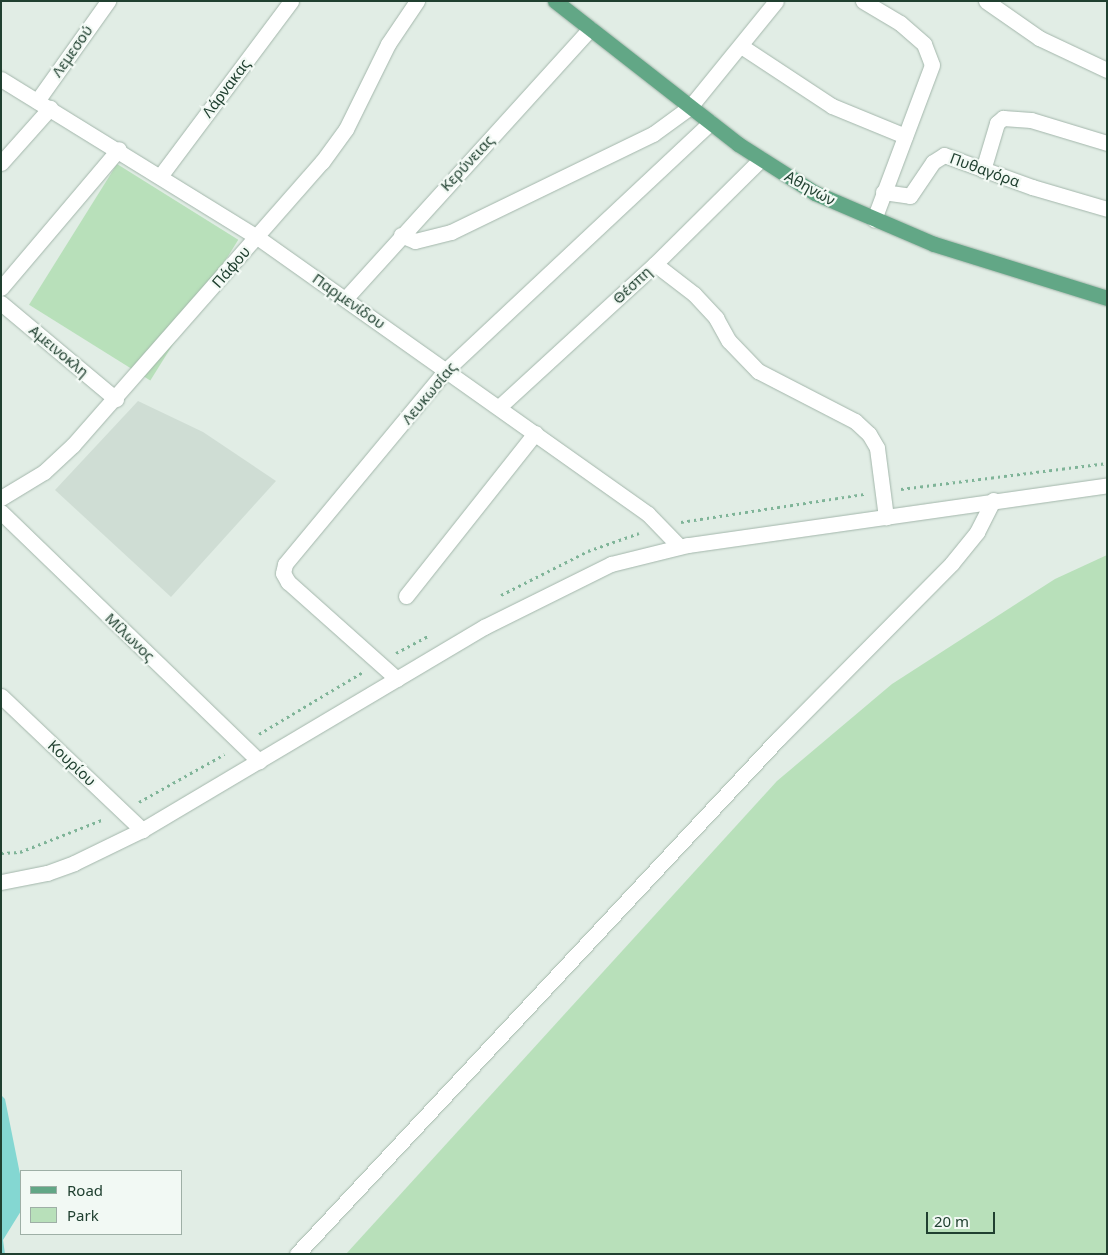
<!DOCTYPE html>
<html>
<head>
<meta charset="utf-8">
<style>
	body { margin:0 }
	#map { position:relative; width:1108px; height:1255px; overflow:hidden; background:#e1ede5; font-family:"Noto Sans",sans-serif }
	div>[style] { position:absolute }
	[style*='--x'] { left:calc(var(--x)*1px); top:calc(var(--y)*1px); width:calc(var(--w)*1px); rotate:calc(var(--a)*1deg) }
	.built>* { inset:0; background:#cfddd4 }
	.green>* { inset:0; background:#b8e0ba; transform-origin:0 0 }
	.water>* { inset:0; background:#84d7d2 }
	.path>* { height:3px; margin-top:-1.5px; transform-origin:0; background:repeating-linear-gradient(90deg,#7fb498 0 2.5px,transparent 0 6.5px) }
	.roads { filter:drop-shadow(0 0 1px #a3b6ab) drop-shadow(0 0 1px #a3b6ab) }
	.minor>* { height:15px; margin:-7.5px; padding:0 7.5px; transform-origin:7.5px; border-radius:7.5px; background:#fff }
	.major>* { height:15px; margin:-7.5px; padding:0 7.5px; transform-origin:7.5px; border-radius:7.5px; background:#62a786 }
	span { translate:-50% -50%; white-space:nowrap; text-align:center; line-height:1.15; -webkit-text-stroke:4.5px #f2f9f4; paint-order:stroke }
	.street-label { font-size:15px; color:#204030 }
	.frame { position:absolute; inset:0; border:2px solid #204030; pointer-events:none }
	.legend { position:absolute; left:20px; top:1170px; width:162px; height:65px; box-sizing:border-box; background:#f2f9f4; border:1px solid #9eafa6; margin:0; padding:6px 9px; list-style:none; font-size:15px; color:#204030 }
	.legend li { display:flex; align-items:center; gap:10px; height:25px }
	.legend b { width:25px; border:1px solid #9eafa6 }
	.scale { position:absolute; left:926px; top:1212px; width:69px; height:22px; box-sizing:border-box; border:2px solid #204030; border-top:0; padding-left:6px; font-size:15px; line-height:18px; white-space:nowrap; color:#204030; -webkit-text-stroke:4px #f2f9f4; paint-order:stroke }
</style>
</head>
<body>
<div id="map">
	<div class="built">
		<i style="clip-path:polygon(138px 401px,203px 432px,276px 481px,171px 597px,55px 490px)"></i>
	</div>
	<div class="green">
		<i style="left:117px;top:164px;width:143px;height:166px;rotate:32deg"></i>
		<i style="clip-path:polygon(1107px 555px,1107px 1254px,346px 1254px,777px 781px,892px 684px,1055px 579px)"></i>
	</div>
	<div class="water">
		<i style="clip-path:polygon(1px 1095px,5px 1099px,21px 1179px,21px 1211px,3px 1240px,5px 1254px,1px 1254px)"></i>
	</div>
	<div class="path">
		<i style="--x:901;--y:489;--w:208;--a:-7.2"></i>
		<i style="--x:681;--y:522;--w:186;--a:-8.7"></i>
		<i style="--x:501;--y:595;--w:97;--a:-26.8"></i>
		<i style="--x:588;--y:551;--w:54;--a:-19.4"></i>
		<i style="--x:396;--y:653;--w:36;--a:-28"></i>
		<i style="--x:259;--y:734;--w:121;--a:-30.8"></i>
		<i style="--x:139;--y:802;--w:98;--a:-29.2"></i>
		<i style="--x:1;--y:853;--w:19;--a:-3"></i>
		<i style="--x:20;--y:852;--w:90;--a:-21.4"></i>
	</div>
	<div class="roads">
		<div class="minor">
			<i style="--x:863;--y:1;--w:43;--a:30.7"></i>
			<i style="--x:900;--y:23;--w:32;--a:41"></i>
			<i style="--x:924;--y:44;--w:22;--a:69"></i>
			<i style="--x:932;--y:65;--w:165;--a:110.6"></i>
			<i style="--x:986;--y:1;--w:65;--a:34.9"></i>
			<i style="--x:1039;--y:38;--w:75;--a:25.2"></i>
			<i style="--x:741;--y:46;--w:109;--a:33.4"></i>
			<i style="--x:832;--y:106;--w:79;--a:22.3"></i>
			<i style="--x:1;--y:79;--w:301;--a:31.7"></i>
			<i style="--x:257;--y:237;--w:479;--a:35.3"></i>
			<i style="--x:648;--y:514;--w:45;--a:45.9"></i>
			<i style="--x:37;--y:101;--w:123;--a:-54.6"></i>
			<i style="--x:1;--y:163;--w:74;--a:-48.3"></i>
			<i style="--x:983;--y:170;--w:49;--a:-73.4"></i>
			<i style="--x:997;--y:123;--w:8;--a:-40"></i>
			<i style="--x:1003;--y:118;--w:28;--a:4"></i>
			<i style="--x:1031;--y:120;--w:79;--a:16.8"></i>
			<i style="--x:161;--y:175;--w:217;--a:-53.2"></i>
			<i style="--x:883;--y:192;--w:27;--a:8"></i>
			<i style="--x:910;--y:196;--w:41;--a:-55.9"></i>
			<i style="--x:933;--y:162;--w:13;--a:-32"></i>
			<i style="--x:944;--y:155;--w:94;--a:20"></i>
			<i style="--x:1032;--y:187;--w:78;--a:16.3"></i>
			<i style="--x:401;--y:235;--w:15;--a:23"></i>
			<i style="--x:415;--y:241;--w:37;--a:-14"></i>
			<i style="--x:451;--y:232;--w:225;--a:-25.9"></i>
			<i style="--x:653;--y:134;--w:46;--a:-36.1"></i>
			<i style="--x:690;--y:107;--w:136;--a:-50.9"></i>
			<i style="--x:655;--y:264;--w:49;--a:37.6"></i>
			<i style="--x:694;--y:294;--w:33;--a:47"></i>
			<i style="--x:716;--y:318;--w:26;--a:61"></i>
			<i style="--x:729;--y:341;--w:42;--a:46"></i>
			<i style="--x:758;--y:371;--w:109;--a:27.3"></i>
			<i style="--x:855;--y:421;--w:19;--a:43"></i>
			<i style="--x:869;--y:434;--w:16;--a:60"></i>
			<i style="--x:877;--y:448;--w:70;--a:82.6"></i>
			<i style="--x:1;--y:288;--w:182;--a:-49.7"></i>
			<i style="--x:345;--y:299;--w:365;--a:-47.8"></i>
			<i style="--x:1;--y:303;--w:150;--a:39.9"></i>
			<i style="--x:499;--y:407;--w:212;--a:-42.5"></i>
			<i style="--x:655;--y:264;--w:149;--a:-44.7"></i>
			<i style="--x:1;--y:498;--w:50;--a:-31.2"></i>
			<i style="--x:44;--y:472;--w:40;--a:-43"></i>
			<i style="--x:73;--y:445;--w:377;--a:-48.7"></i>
			<i style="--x:322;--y:162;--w:41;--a:-54"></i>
			<i style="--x:346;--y:129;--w:95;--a:-63.7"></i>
			<i style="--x:388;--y:44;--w:52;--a:-56"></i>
			<i style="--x:1;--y:512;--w:359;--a:44"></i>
			<i style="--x:406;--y:596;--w:208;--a:-51.6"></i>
			<i style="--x:397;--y:679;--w:146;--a:-138.3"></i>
			<i style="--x:288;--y:582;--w:10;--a:-119"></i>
			<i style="--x:283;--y:573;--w:9;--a:-77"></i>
			<i style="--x:285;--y:564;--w:252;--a:-50.3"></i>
			<i style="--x:446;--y:370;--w:362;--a:-43.1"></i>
			<i style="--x:1;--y:696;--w:195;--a:43.5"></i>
			<i style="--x:1;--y:882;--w:47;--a:-11.1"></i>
			<i style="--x:47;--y:873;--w:29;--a:-20"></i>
			<i style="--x:74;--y:863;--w:76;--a:-25.9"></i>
			<i style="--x:142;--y:830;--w:398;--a:-30.7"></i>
			<i style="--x:484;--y:627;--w:142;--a:-26.4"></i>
			<i style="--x:611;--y:564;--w:79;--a:-13.9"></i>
			<i style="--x:688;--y:545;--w:423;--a:-8.1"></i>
			<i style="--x:297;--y:1254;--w:705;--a:-46.96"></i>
			<i style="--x:778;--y:739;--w:247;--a:-45.3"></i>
			<i style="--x:952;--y:563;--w:40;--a:-51"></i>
			<i style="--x:977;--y:532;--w:36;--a:-63"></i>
		</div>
		<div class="major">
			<i style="--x:555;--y:1;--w:232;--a:38"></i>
			<i style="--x:738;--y:144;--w:91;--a:32.5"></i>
			<i style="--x:815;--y:193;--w:129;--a:23.2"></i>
			<i style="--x:934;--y:244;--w:181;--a:17.3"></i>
		</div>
	</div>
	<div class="street-label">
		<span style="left:72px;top:51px;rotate:-55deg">Λεμεσού</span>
		<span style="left:226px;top:88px;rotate:-53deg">Λάρνακας</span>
		<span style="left:467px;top:163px;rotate:-47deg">Κερύνειας</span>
		<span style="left:985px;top:170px;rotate:20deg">Πυθαγόρα</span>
		<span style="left:810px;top:188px;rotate:29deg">Αθηνών</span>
		<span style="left:231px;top:267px;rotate:-49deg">Πάφου</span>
		<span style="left:632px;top:285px;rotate:-43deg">Θέσπη</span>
		<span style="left:349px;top:301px;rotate:35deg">Παρμενίδου</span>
		<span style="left:59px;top:351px;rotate:40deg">Αμεινοκλη</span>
		<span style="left:429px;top:393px;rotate:-50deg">Λευκωσίας</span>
		<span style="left:130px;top:637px;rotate:44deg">Μίλωνος</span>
		<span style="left:72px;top:763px;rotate:43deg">Κουρίου</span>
	</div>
	<div class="frame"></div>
	<ul class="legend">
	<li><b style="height:6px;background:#62a786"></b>Road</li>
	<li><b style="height:14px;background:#b8e0ba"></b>Park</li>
	</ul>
	<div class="scale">20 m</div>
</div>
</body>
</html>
